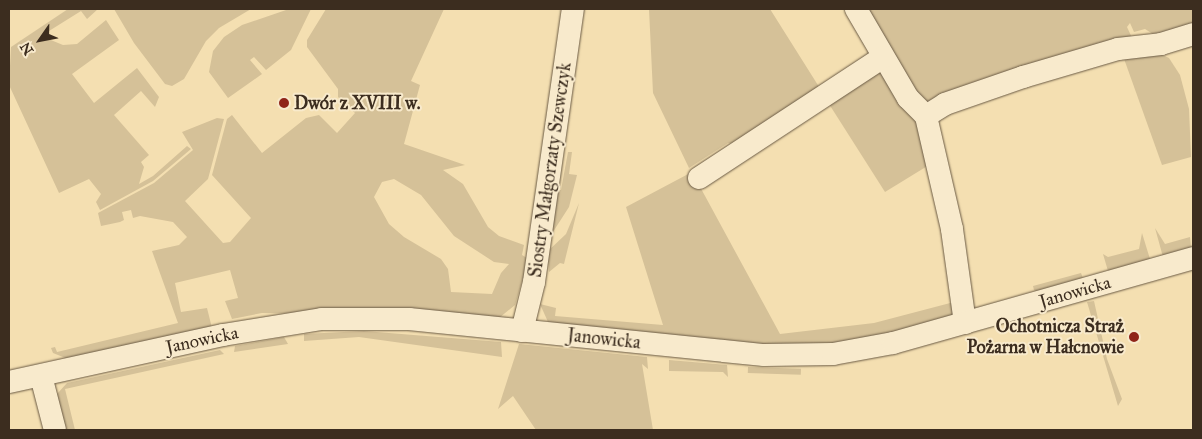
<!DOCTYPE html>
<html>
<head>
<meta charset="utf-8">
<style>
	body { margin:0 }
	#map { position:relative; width:1202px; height:439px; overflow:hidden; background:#f4dfb1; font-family:"IM FELL Great Primer",serif }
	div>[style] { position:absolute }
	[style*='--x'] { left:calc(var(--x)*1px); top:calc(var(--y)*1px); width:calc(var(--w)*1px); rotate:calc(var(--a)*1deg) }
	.green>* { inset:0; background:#d5c198; transform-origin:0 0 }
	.roads { filter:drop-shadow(0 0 1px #6a5a44) drop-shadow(0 0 1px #6a5a44) }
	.minor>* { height:22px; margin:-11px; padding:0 11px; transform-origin:11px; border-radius:11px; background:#f8eacc }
	.dots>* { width:14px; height:14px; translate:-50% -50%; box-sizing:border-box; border:2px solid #f8eacc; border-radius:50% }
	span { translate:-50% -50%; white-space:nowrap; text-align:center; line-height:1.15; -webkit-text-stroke:4px #f8eacc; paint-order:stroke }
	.poi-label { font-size:18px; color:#3c2d1f; font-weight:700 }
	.left { translate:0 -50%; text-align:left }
	.right { translate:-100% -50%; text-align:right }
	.street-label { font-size:18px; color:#3c2d1f }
	.frame { position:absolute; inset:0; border:10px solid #3c2d1f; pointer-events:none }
	.north { position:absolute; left:15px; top:15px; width:50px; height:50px; -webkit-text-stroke:4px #f8eacc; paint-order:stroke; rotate:237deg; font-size:14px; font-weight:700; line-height:20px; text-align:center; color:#3c2d1f }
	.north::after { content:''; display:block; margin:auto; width:18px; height:22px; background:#3c2d1f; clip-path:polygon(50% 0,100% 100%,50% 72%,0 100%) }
</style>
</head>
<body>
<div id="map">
	<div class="green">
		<i style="clip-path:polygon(68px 9px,98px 9px,87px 19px,81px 11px,41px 36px,63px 45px,77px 44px,106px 20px,119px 40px,72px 74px,94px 103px,137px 68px,159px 97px,155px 107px,141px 91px,114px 115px,149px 155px,141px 162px,144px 167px,139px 184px,153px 176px,187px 146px,191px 149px,153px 181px,100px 210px,96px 202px,101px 194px,89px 179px,59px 193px,9px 85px,11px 47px)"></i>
		<i style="clip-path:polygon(114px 9px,251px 9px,219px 28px,206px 41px,184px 79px,172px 86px,165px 84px,134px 43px)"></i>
		<i style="clip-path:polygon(289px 9px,311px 9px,291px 50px,266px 70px,254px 57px,250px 60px,262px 74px,228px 98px,209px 72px,213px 51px,224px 37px,242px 25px)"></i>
		<i style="clip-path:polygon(evenodd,326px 9px,444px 9px,411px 81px,420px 85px,404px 144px,465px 165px,443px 170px,463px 184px,488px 227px,499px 236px,524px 245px,522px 255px,527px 258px,527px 265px,515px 305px,499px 318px,262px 313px,232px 319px,225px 301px,238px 298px,230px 270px,175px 283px,181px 312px,207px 308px,212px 328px,68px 359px,53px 353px,51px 348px,55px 347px,57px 352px,178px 323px,152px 251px,179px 245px,187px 237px,173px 222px,140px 216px,133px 218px,131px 210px,122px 212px,124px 220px,120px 222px,101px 226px,98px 213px,154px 183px,193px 150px,182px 132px,217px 118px,224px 119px,208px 179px,185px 201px,223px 243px,230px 242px,251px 218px,212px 175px,227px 119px,232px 115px,262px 153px,306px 118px,319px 115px,337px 133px,355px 113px,338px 97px,338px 89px,307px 47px,307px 40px,326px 9px,394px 179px,421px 195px,454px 236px,494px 262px,509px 264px,501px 273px,492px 294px,451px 292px,448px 269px,441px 259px,404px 237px,389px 224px,374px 197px,382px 182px,394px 179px)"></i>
		<i style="clip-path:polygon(649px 9px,770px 9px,821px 90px,873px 56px,848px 9px,851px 9px,876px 56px,738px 145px,728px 143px,689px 168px,653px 93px)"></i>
		<i style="clip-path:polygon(861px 9px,1193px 9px,1193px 23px,1156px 36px,1145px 29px,1134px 32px,1130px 23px,1127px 27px,1133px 40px,934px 103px,920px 101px)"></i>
		<i style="clip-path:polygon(1156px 52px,1169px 58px,1180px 75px,1189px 109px,1191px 157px,1162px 165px,1123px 56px)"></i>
		<i style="clip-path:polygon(879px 69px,914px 113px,929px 165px,885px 192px,829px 104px)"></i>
		<i style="clip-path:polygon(568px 152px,572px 152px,569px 174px,577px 175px,569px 207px,551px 235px,556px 190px,561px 190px)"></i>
		<i style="clip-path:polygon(692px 172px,780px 334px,874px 323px,954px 302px,952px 318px,838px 345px,774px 348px,548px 322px,540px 304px,556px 308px,555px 316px,663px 325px,626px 207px)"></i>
		<i style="clip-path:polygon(579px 203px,564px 264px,560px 263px,549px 272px,548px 251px,566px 234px)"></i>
		<i style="clip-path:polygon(1155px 228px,1165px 244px,1190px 237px,1191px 248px,1163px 257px)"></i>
		<i style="clip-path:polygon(1142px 233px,1150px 259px,1108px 271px,1103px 254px,1108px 257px,1139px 249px)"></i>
		<i style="clip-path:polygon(1081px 273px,1084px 281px,1038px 293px,1034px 290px,1033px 286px)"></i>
		<i style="clip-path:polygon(1094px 301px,1107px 359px,1122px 399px,1118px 406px,1087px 302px)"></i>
		<i style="clip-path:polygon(364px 331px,501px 342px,502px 357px,359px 337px,304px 341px,304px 334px)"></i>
		<i style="clip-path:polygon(284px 337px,288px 344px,234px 352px,235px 346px)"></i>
		<i style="clip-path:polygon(519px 344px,647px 357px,648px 369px,642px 364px,653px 430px,536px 430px,513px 396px,498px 409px)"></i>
		<i style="clip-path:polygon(220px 350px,224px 354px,65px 389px,75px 430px,62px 430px,57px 394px,67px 383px)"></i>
		<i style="clip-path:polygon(669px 360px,727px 365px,728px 377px,723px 372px,669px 371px)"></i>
		<i style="left:748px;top:367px;width:53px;height:6px;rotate:2deg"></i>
	</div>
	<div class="roads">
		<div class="minor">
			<i style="--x:856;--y:9;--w:103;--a:59.7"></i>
			<i style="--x:908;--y:98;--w:25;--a:45"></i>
			<i style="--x:699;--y:178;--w:220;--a:-33.3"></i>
			<i style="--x:965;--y:323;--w:95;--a:-97.9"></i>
			<i style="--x:952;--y:229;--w:116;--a:-103"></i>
			<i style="--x:926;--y:116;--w:22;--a:-32"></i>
			<i style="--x:945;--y:104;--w:83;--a:-19.1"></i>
			<i style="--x:1023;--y:77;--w:99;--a:-16.4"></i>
			<i style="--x:1118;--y:49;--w:43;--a:-6.6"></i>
			<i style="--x:1161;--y:44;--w:34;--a:-17"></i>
			<i style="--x:522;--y:331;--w:50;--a:-76.2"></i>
			<i style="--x:534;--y:282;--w:276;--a:-81.9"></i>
			<i style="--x:41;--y:376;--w:56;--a:75.5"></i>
			<i style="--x:9;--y:382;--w:219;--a:-12.4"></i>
			<i style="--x:223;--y:335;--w:100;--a:-9.2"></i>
			<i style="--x:322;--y:319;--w:87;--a:0"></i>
			<i style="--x:409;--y:319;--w:357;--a:5.8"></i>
			<i style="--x:764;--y:355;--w:69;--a:-0.8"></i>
			<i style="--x:833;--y:354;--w:61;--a:-10.4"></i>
			<i style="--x:893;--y:343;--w:312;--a:-15.8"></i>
		</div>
	</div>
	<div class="dots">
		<i style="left:284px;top:103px;background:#8f2418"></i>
		<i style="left:1134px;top:337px;background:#8f2418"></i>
	</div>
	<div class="poi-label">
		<span class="left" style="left:294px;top:103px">Dwór z XVIII w.</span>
		<span class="right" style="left:1124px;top:337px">Ochotnicza Straż<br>Pożarna w Hałcnowie</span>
	</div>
	<div class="street-label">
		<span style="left:550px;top:170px;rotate:-82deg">Siostry Małgorzaty Szewczyk</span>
		<span style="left:1075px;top:292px;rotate:-16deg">Janowicka</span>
		<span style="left:604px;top:339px;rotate:6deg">Janowicka</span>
		<span style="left:202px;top:340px;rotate:-12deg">Janowicka</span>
	</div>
	<div class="frame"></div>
	<div class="north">N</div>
</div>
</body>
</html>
